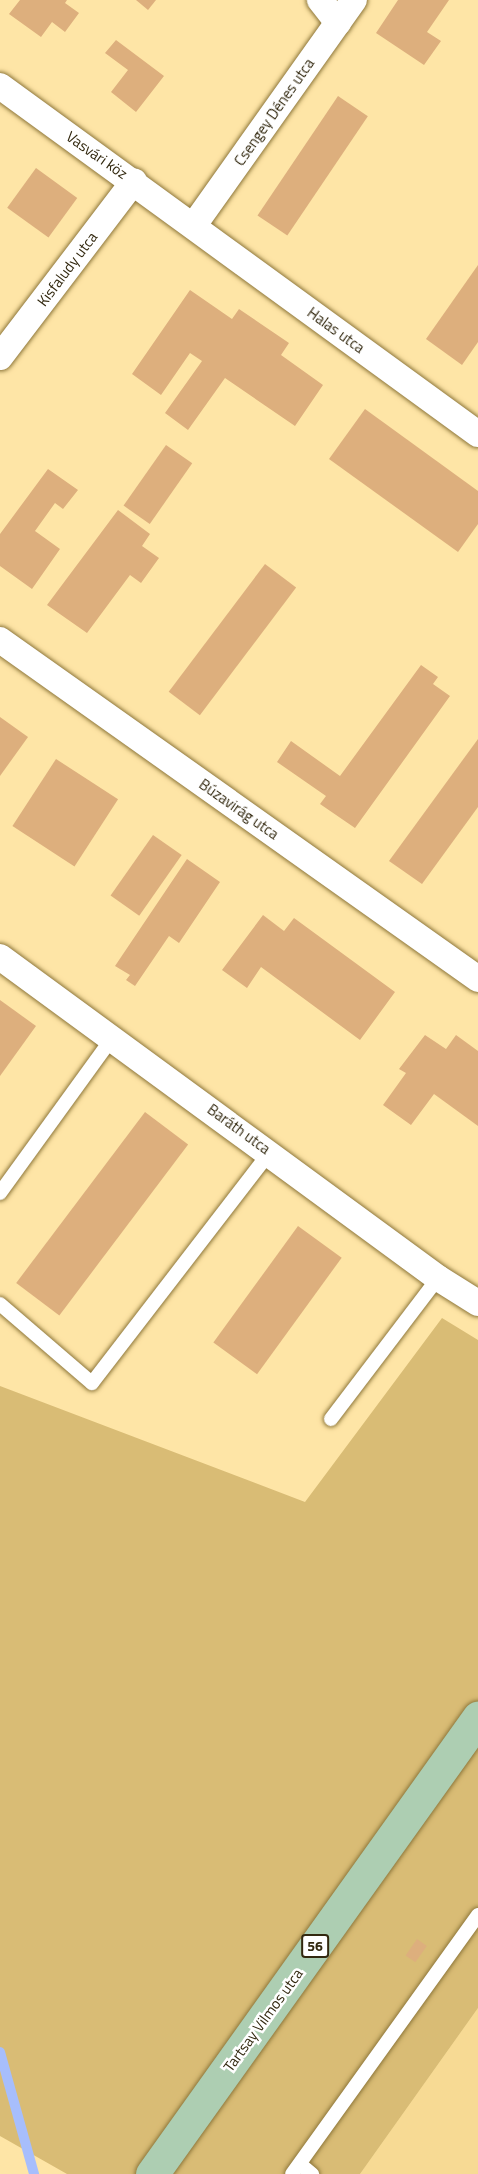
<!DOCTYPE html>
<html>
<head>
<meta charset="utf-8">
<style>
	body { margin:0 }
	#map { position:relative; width:478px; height:2174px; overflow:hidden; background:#fee5a6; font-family:"Titillium Web",sans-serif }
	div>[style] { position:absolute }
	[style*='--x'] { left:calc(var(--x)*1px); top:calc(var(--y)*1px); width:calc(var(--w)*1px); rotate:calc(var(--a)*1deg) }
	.built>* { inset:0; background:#f7da94 }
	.green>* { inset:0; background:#d9bc75 }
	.stream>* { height:10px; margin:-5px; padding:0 5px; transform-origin:5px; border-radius:5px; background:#a7befc }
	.building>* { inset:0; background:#ddaf7d; transform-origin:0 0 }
	.roads { filter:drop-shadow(0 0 2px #8e773b) drop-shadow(0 0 2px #8e773b) }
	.service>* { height:14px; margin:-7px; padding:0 7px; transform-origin:7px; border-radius:7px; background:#fff }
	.minor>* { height:26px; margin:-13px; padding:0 13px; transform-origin:13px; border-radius:13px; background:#fff }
	.primary>* { height:33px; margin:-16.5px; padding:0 16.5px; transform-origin:16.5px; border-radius:16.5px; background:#adceb2 }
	span { translate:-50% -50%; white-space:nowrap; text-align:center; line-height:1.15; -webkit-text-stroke:5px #fff; paint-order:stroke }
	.shield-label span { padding:2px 4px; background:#fff; border:2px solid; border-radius:4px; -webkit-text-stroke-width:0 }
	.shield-label { font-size:14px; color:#32280f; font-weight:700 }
	.street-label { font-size:15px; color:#32280f }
</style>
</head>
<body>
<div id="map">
	<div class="built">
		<i style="clip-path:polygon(478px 2008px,478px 2174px,360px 2174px)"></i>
	</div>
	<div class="green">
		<i style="clip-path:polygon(442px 1318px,478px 1340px,478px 2008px,360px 2174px,67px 2174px,0 2136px,0 1386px,305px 1502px)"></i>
	</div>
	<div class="stream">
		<i style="--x:0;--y:2052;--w:127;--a:74.4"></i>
	</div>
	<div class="building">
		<i style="clip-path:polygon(20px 0,67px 0,65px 3px,79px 13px,65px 32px,52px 22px,41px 37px,9px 14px)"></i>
		<i style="clip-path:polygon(136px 0,156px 0,148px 10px)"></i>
		<i style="clip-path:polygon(398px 0,449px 0,427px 32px,441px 41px,424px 65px,376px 33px)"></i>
		<i style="clip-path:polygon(116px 40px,164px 76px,136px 112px,111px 92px,128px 70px,105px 53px)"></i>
		<i style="left:338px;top:96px;width:36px;height:144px;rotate:34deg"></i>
		<i style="left:36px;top:168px;width:51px;height:49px;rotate:36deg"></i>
		<i style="clip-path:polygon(478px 265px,478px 342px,462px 365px,426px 339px)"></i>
		<i style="clip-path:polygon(190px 290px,232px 319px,239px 309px,289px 343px,281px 355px,323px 385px,295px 426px,225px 378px,188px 430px,165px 413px,202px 361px,190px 353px,161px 395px,132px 374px)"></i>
		<i style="clip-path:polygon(365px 409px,478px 491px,478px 524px,458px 552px,329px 459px)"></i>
		<i style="left:166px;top:445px;width:32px;height:74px;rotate:35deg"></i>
		<i style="clip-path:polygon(48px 469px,78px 490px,63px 509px,55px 503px,35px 531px,60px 549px,32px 589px,0 566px,0 534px)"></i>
		<i style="clip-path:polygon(118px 510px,150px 534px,142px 546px,159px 558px,141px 583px,130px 575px,87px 633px,47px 605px)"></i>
		<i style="left:265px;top:564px;width:39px;height:160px;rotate:37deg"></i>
		<i style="clip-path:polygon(421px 665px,438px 677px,433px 684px,450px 696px,355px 828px,320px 804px,326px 796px,277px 762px,291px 741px,340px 776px)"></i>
		<i style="clip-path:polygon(0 717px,28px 737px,0 776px)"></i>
		<i style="clip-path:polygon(478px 739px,478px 807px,422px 884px,389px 861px)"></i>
		<i style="left:56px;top:759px;width:74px;height:80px;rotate:33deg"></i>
		<i style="left:153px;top:835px;width:35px;height:74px;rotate:35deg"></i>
		<i style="clip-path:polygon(187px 859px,220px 882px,179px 943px,169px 936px,135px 986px,126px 980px,130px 975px,115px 966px)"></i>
		<i style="clip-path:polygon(263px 915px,284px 931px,294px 918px,395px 992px,360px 1040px,261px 967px,247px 988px,222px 970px)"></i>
		<i style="clip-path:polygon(0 1000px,36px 1026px,0 1076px)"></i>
		<i style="clip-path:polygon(425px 1035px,446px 1049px,456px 1035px,478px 1051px,478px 1126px,434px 1094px,411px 1125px,383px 1105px,406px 1073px,399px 1069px)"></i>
		<i style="left:145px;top:1112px;width:54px;height:214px;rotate:37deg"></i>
		<i style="left:298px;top:1226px;width:54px;height:144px;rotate:36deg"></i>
		<i style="left:417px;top:1939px;width:12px;height:20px;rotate:35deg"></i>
	</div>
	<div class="roads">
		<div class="service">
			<i style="--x:0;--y:1193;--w:193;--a:-54.1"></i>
			<i style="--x:0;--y:1304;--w:121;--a:40.7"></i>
			<i style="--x:92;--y:1383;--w:292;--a:-52.4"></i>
			<i style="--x:331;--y:1419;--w:177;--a:-52.8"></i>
			<i style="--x:300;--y:2164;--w:16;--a:40"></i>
			<i style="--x:292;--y:2174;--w:319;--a:-54.3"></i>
		</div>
		<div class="minor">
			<i style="--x:320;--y:0;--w:29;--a:52"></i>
			<i style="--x:0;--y:86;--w:591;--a:36.06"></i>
			<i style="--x:194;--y:225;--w:276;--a:-54.6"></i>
			<i style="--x:0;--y:357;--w:221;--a:-52.7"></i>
			<i style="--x:0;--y:640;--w:586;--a:35.34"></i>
			<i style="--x:0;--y:957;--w:543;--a:36.24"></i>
			<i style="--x:438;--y:1278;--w:47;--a:32"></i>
		</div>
		<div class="primary">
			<i style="--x:152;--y:2174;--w:561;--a:-54.44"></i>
		</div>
	</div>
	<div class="shield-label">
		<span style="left:315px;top:1946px">56</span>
	</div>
	<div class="street-label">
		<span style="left:274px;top:112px;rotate:-55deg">Csengey Dénes utca</span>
		<span style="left:97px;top:155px;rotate:35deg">Vasvári köz</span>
		<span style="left:67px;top:269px;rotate:-53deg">Kisfaludy utca</span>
		<span style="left:336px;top:330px;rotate:36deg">Halas utca</span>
		<span style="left:239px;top:809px;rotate:35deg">Búzavirág utca</span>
		<span style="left:239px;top:1129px;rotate:36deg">Baráth utca</span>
		<span style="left:263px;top:2020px;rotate:-54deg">Tartsay Vilmos utca</span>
	</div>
</div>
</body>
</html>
